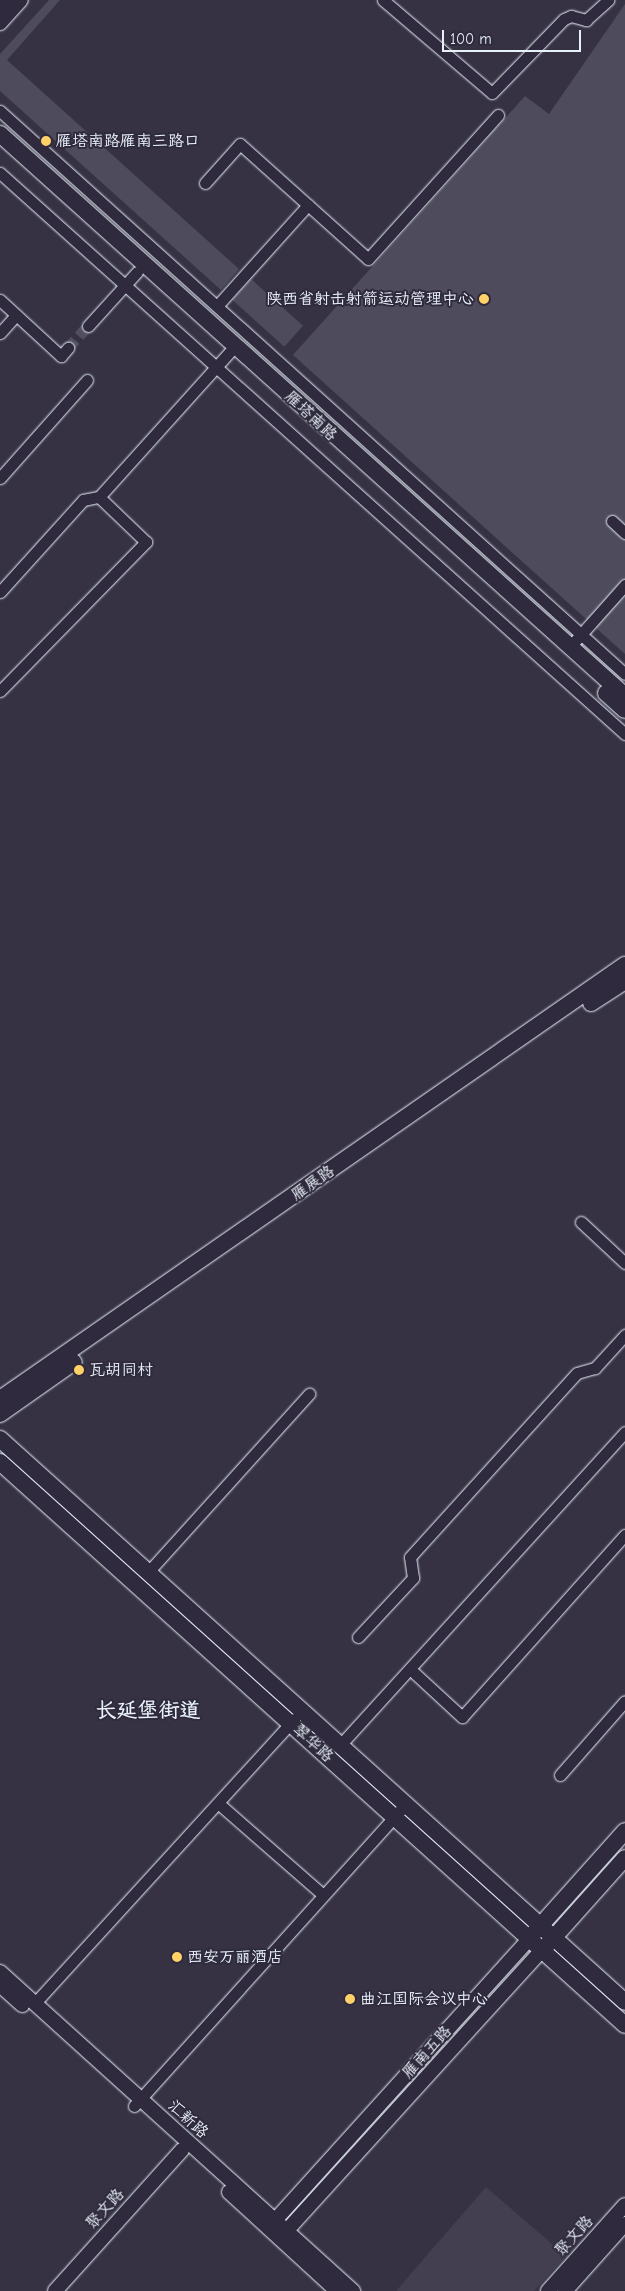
<!DOCTYPE html>
<html>
<head>
<meta charset="utf-8">
<style>
	body { margin:0 }
	#map { position:relative; width:625px; height:2291px; overflow:hidden; background:#363244; font-family:"Comic Neue","LXGW WenKai TC",sans-serif }
	div>[style] { position:absolute }
	[style*='--x'] { left:calc(var(--x)*1px); top:calc(var(--y)*1px); width:calc(var(--w)*1px); rotate:calc(var(--a)*1deg) }
	.built>* { inset:0; background:#433f51 }
	.green>* { inset:0; background:#4d4b5c; transform-origin:0 0 }
	.minor-tunnel>* { height:11px; margin-top:-5.5px; transform-origin:0; background:repeating-linear-gradient(90deg,#514f5f 0 11px,transparent 0 16.5px) }
	.roads { filter:drop-shadow(0 0 1px #e8f1f8) drop-shadow(0 0 1px #e8f1f8) }
	.minor>* { height:11px; margin:-5.5px; padding:0 5.5px; transform-origin:5.5px; border-radius:5.5px; background:#2f2a3d }
	.tertiary>* { height:14px; margin:-7px; padding:0 7px; transform-origin:7px; border-radius:7px; background:#2f2a3d }
	.secondary>* { height:16px; margin:-8px; padding:0 8px; transform-origin:8px; border-radius:8px; background:#2f2a3d }
	.dots>* { width:14px; height:14px; translate:-50% -50%; box-sizing:border-box; border:2px solid #2f2a3d; border-radius:50% }
	span { translate:-50% -50%; white-space:nowrap; text-align:center; line-height:1.15; -webkit-text-stroke:4px #2f2a3d; paint-order:stroke }
	.poi-label { font-size:16px; color:#e8f1f8 }
	.left { translate:0 -50%; text-align:left }
	.right { translate:-100% -50%; text-align:right }
	.street-label { font-size:16px; color:#e8f1f8 }
	.district-label { font-size:21px; color:#e8f1f8; font-weight:700 }
	.scale { position:absolute; left:442px; top:30px; width:139px; height:22px; box-sizing:border-box; border:2px solid #e8f1f8; border-top:0; padding-left:6px; font-size:15px; line-height:18px; white-space:nowrap; color:#e8f1f8; -webkit-text-stroke:4px #2f2a3d; paint-order:stroke }
</style>
</head>
<body>
<div id="map">
	<div class="built">
		<i style="clip-path:polygon(486px 2187px,566px 2256px,534px 2291px,396px 2291px)"></i>
	</div>
	<div class="green">
		<i style="clip-path:polygon(49px 0,60px 0,7px 60px,239px 269px,221px 290px,0 91px,0 54px)"></i>
		<i style="clip-path:polygon(625px 4px,625px 654px,293px 355px,525px 96px,549px 114px)"></i>
		<i style="left:251px;top:279px;width:70px;height:28px;rotate:42deg"></i>
	</div>
	<div class="minor-tunnel">
		<i style="--x:68;--y:348;--w:30;--a:-48"></i>
	</div>
	<div class="roads">
		<div class="minor">
			<i style="--x:383;--y:0;--w:143;--a:40.5"></i>
			<i style="--x:492;--y:93;--w:103;--a:-45.8"></i>
			<i style="--x:564;--y:19;--w:8;--a:-23"></i>
			<i style="--x:571;--y:16;--w:16;--a:15"></i>
			<i style="--x:586;--y:20;--w:30;--a:-42"></i>
			<i style="--x:0;--y:111;--w:841;--a:42.01"></i>
			<i style="--x:0;--y:173;--w:840;--a:41.91"></i>
			<i style="--x:205;--y:183;--w:52;--a:-48.1"></i>
			<i style="--x:240;--y:144;--w:172;--a:41.9"></i>
			<i style="--x:368;--y:259;--w:194;--a:-47.9"></i>
			<i style="--x:0;--y:300;--w:83;--a:42.6"></i>
			<i style="--x:61;--y:356;--w:11;--a:-49"></i>
			<i style="--x:217;--y:306;--w:136;--a:-48"></i>
			<i style="--x:88;--y:326;--w:73;--a:-47.8"></i>
			<i style="--x:0;--y:333;--w:24;--a:-48"></i>
			<i style="--x:0;--y:478;--w:131;--a:-48.4"></i>
			<i style="--x:612;--y:521;--w:18;--a:43"></i>
			<i style="--x:0;--y:592;--w:124;--a:-47.9"></i>
			<i style="--x:83;--y:500;--w:16;--a:-11"></i>
			<i style="--x:99;--y:497;--w:205;--a:-48"></i>
			<i style="--x:576;--y:640;--w:74;--a:-48.3"></i>
			<i style="--x:0;--y:691;--w:209;--a:-45.6"></i>
			<i style="--x:146;--y:542;--w:65;--a:-136.2"></i>
			<i style="--x:581;--y:1222;--w:60;--a:43"></i>
			<i style="--x:149;--y:1571;--w:239;--a:-47.9"></i>
			<i style="--x:358;--y:1637;--w:81;--a:-47"></i>
			<i style="--x:413;--y:1578;--w:21;--a:-98"></i>
			<i style="--x:410;--y:1557;--w:248;--a:-47.8"></i>
			<i style="--x:577;--y:1373;--w:19;--a:-16"></i>
			<i style="--x:595;--y:1368;--w:45;--a:-47.7"></i>
			<i style="--x:410;--y:1669;--w:71;--a:42.7"></i>
			<i style="--x:462;--y:1717;--w:244;--a:-48.2"></i>
			<i style="--x:342;--y:1743;--w:420;--a:-47.7"></i>
			<i style="--x:560;--y:1775;--w:98;--a:-48.7"></i>
			<i style="--x:218;--y:1803;--w:140;--a:41.2"></i>
			<i style="--x:34;--y:2004;--w:386;--a:-47.6"></i>
			<i style="--x:134;--y:2106;--w:408;--a:-48"></i>
		</div>
		<div class="tertiary">
			<i style="--x:0;--y:8;--w:11;--a:-49"></i>
			<i style="--x:0;--y:23;--w:31;--a:-48"></i>
			<i style="--x:0;--y:1972;--w:476;--a:42.1"></i>
			<i style="--x:0;--y:1985;--w:30;--a:42"></i>
			<i style="--x:229;--y:2192;--w:147;--a:42.5"></i>
			<i style="--x:269;--y:2227;--w:387;--a:-47.9"></i>
			<i style="--x:280;--y:2238;--w:388;--a:-47.7"></i>
			<i style="--x:55;--y:2291;--w:190;--a:-48"></i>
			<i style="--x:548;--y:2291;--w:115;--a:-48.2"></i>
			<i style="--x:565;--y:2291;--w:90;--a:-48.2"></i>
		</div>
		<div class="secondary">
			<i style="--x:0;--y:134;--w:841;--a:41.96"></i>
			<i style="--x:606;--y:693;--w:25;--a:42"></i>
			<i style="--x:591;--y:1003;--w:40;--a:-32.9"></i>
			<i style="--x:0;--y:1399;--w:761;--a:-34.78"></i>
			<i style="--x:0;--y:1414;--w:90;--a:-35.1"></i>
			<i style="--x:0;--y:1439;--w:841;--a:42.01"></i>
			<i style="--x:0;--y:1462;--w:841;--a:42.01"></i>
			<i style="--x:533;--y:1934;--w:138;--a:-48.2"></i>
			<i style="--x:548;--y:1944;--w:115;--a:-48.2"></i>
		</div>
	</div>
	<div class="dots">
		<i style="left:46px;top:141px;background:#ffd166"></i>
		<i style="left:484px;top:299px;background:#ffd166"></i>
		<i style="left:79px;top:1370px;background:#ffd166"></i>
		<i style="left:177px;top:1957px;background:#ffd166"></i>
		<i style="left:350px;top:1999px;background:#ffd166"></i>
	</div>
	<div class="poi-label">
		<span class="left" style="left:56px;top:141px">雁塔南路雁南三路口</span>
		<span class="right" style="left:474px;top:299px">陕西省射击射箭运动管理中心</span>
		<span class="left" style="left:89px;top:1370px">瓦胡同村</span>
		<span class="left" style="left:187px;top:1957px">西安万丽酒店</span>
		<span class="left" style="left:360px;top:1999px">曲江国际会议中心</span>
	</div>
	<div class="street-label">
		<span style="left:311px;top:416px;rotate:43deg">雁塔南路</span>
		<span style="left:313px;top:1183px;rotate:-35deg">雁展路</span>
		<span style="left:313px;top:1743px;rotate:42deg">翠华路</span>
		<span style="left:427px;top:2052px;rotate:-48deg">雁南五路</span>
		<span style="left:188px;top:2119px;rotate:42deg">汇新路</span>
		<span style="left:105px;top:2209px;rotate:-48deg">聚文路</span>
		<span style="left:574px;top:2236px;rotate:-48deg">聚文路</span>
	</div>
	<div class="district-label">
		<span style="left:148px;top:1710px">长延堡街道</span>
	</div>
	<div class="scale">100 m</div>
</div>
</body>
</html>
